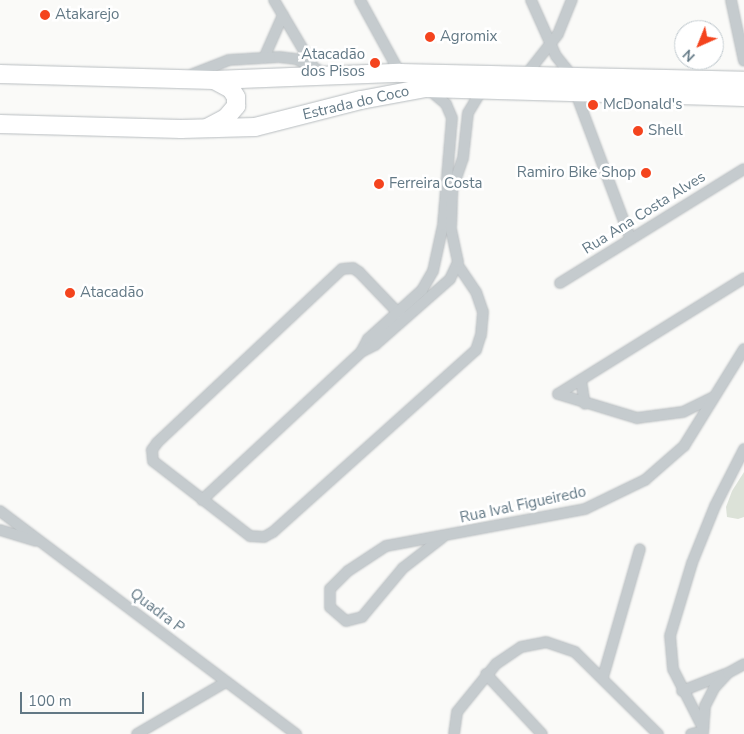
<!DOCTYPE html>
<html>
<head>
<meta charset="utf-8">
<style>
	body { margin:0 }
	#map { position:relative; width:744px; height:734px; overflow:hidden; background:#fafaf8; font-family:"Nunito Sans",sans-serif }
	div>[style] { position:absolute }
	[style*='--x'] { left:calc(var(--x)*1px); top:calc(var(--y)*1px); width:calc(var(--w)*1px); rotate:calc(var(--a)*1deg) }
	.green>* { inset:0; background:#dce2d8 }
	.roads { filter:drop-shadow(0 0 1px #b8bdc0) drop-shadow(0 0 1px #b8bdc0) }
	.street>* { height:10px; margin:-5px; padding:0 5px; transform-origin:5px; border-radius:5px; background:#c5cbce }
	.highway>* { height:18px; margin:-9px; padding:0 9px; transform-origin:9px; border-radius:9px; background:#fff }
	.dots>* { width:14px; height:14px; translate:-50% -50%; box-sizing:border-box; border:2px solid #fff; border-radius:50% }
	span { translate:-50% -50%; white-space:nowrap; text-align:center; line-height:1.15; -webkit-text-stroke:5px #fff; paint-order:stroke }
	.poi-label { font-size:15px; color:#627885 }
	.left { translate:0 -50%; text-align:left }
	.right { translate:-100% -50%; text-align:right }
	.street-label { font-size:15px; color:#627885 }
	.north { position:absolute; left:674px; top:20px; width:50px; height:50px; box-sizing:border-box; background:#fff; border:1px solid #c0c9ce; border-radius:50%; rotate:224deg; font-size:14px; font-weight:700; line-height:20px; text-align:center; color:#627885 }
	.north::after { content:''; display:block; margin:auto; width:18px; height:22px; background:#f4441e; clip-path:polygon(50% 0,100% 100%,50% 72%,0 100%) }
	.scale { position:absolute; left:20px; top:692px; width:124px; height:22px; box-sizing:border-box; border:2px solid #627885; border-top:0; padding-left:6px; font-size:15px; line-height:18px; white-space:nowrap; color:#627885; -webkit-text-stroke:4px #fff; paint-order:stroke }
</style>
</head>
<body>
<div id="map">
	<div class="green">
		<i style="clip-path:polygon(744px 472px,744px 517px,738px 519px,727px 517px,726px 507px,732px 491px)"></i>
	</div>
	<div class="roads">
		<div class="street">
			<i style="--x:274;--y:0;--w:79;--a:59.5"></i>
			<i style="--x:360;--y:0;--w:83;--a:61.3"></i>
			<i style="--x:531;--y:0;--w:61;--a:65.9"></i>
			<i style="--x:556;--y:56;--w:27;--a:51"></i>
			<i style="--x:731;--y:0;--w:62;--a:78"></i>
			<i style="--x:264;--y:58;--w:47;--a:-66.2"></i>
			<i style="--x:188;--y:76;--w:44;--a:-21.3"></i>
			<i style="--x:229;--y:60;--w:50;--a:-3.4"></i>
			<i style="--x:279;--y:57;--w:17;--a:7"></i>
			<i style="--x:296;--y:59;--w:32;--a:26"></i>
			<i style="--x:525;--y:76;--w:53;--a:-51.8"></i>
			<i style="--x:558;--y:34;--w:37;--a:-68"></i>
			<i style="--x:575;--y:91;--w:156;--a:69.4"></i>
			<i style="--x:560;--y:283;--w:216;--a:-31.8"></i>
			<i style="--x:404;--y:319;--w:65;--a:-133.8"></i>
			<i style="--x:359;--y:272;--w:7;--a:-146"></i>
			<i style="--x:353;--y:268;--w:11;--a:175"></i>
			<i style="--x:342;--y:269;--w:254;--a:136.8"></i>
			<i style="--x:157;--y:443;--w:9;--a:126"></i>
			<i style="--x:152;--y:450;--w:11;--a:85"></i>
			<i style="--x:153;--y:461;--w:123;--a:37.7"></i>
			<i style="--x:250;--y:536;--w:14;--a:4"></i>
			<i style="--x:264;--y:537;--w:10;--a:-29"></i>
			<i style="--x:273;--y:532;--w:273;--a:-41.9"></i>
			<i style="--x:476;--y:350;--w:16;--a:-72"></i>
			<i style="--x:481;--y:335;--w:23;--a:-85"></i>
			<i style="--x:483;--y:312;--w:21;--a:-109"></i>
			<i style="--x:476;--y:292;--w:32;--a:-124"></i>
			<i style="--x:361;--y:352;--w:15;--a:-62"></i>
			<i style="--x:368;--y:339;--w:73;--a:-42.2"></i>
			<i style="--x:422;--y:290;--w:22;--a:-60"></i>
			<i style="--x:433;--y:271;--w:47;--a:-77.7"></i>
			<i style="--x:443;--y:225;--w:107;--a:-85.2"></i>
			<i style="--x:452;--y:118;--w:15;--a:-113"></i>
			<i style="--x:446;--y:104;--w:23;--a:-140"></i>
			<i style="--x:581;--y:380;--w:24;--a:81"></i>
			<i style="--x:558;--y:394;--w:219;--a:-31.9"></i>
			<i style="--x:558;--y:394;--w:83;--a:16.9"></i>
			<i style="--x:637;--y:418;--w:46;--a:-7.4"></i>
			<i style="--x:683;--y:412;--w:34;--a:-26"></i>
			<i style="--x:202;--y:500;--w:217;--a:-42.9"></i>
			<i style="--x:361;--y:352;--w:16;--a:-27"></i>
			<i style="--x:375;--y:345;--w:100;--a:-41.3"></i>
			<i style="--x:450;--y:279;--w:19;--a:-65"></i>
			<i style="--x:458;--y:262;--w:35;--a:-102"></i>
			<i style="--x:451;--y:228;--w:38;--a:-88"></i>
			<i style="--x:452;--y:190;--w:34;--a:-71"></i>
			<i style="--x:463;--y:158;--w:45;--a:-83.7"></i>
			<i style="--x:468;--y:113;--w:29;--a:-59"></i>
			<i style="--x:0;--y:511;--w:371;--a:37"></i>
			<i style="--x:0;--y:530;--w:37;--a:17"></i>
			<i style="--x:443;--y:537;--w:51;--a:142.2"></i>
			<i style="--x:403;--y:568;--w:64;--a:129.9"></i>
			<i style="--x:362;--y:617;--w:16;--a:166"></i>
			<i style="--x:346;--y:621;--w:21;--a:-139"></i>
			<i style="--x:330;--y:607;--w:18;--a:-90"></i>
			<i style="--x:330;--y:589;--w:25;--a:-45"></i>
			<i style="--x:348;--y:571;--w:45;--a:-33.3"></i>
			<i style="--x:386;--y:546;--w:202;--a:-10.5"></i>
			<i style="--x:585;--y:509;--w:67;--a:-25.8"></i>
			<i style="--x:645;--y:480;--w:52;--a:-41.1"></i>
			<i style="--x:684;--y:446;--w:114;--a:-58.3"></i>
			<i style="--x:486;--y:674;--w:82;--a:47"></i>
			<i style="--x:603;--y:677;--w:133;--a:-73.9"></i>
			<i style="--x:682;--y:691;--w:46;--a:-21.6"></i>
			<i style="--x:702;--y:726;--w:64;--a:-117"></i>
			<i style="--x:673;--y:669;--w:33;--a:-95"></i>
			<i style="--x:670;--y:636;--w:76;--a:-73.2"></i>
			<i style="--x:692;--y:563;--w:61;--a:-68"></i>
			<i style="--x:715;--y:506;--w:64;--a:-63"></i>
			<i style="--x:137;--y:734;--w:103;--a:-30.3"></i>
			<i style="--x:454;--y:734;--w:22;--a:-82"></i>
			<i style="--x:457;--y:712;--w:62;--a:-50.9"></i>
			<i style="--x:496;--y:664;--w:30;--a:-34"></i>
			<i style="--x:521;--y:647;--w:25;--a:-11"></i>
			<i style="--x:546;--y:642;--w:31;--a:19"></i>
			<i style="--x:575;--y:652;--w:117;--a:44.7"></i>
			<i style="--x:691;--y:734;--w:12;--a:-14"></i>
			<i style="--x:703;--y:734;--w:28;--a:-86"></i>
			<i style="--x:705;--y:706;--w:20;--a:-63"></i>
			<i style="--x:714;--y:688;--w:21;--a:-47"></i>
			<i style="--x:728;--y:673;--w:18;--a:-29"></i>
		</div>
		<div class="highway">
			<i style="--x:0;--y:74;--w:214;--a:1.6"></i>
			<i style="--x:214;--y:80;--w:186;--a:-2.2"></i>
			<i style="--x:400;--y:73;--w:344;--a:1.3"></i>
			<i style="--x:0;--y:124;--w:181;--a:1.6"></i>
			<i style="--x:181;--y:129;--w:74;--a:-1.5"></i>
			<i style="--x:255;--y:127;--w:109;--a:-14.3"></i>
			<i style="--x:361;--y:100;--w:66;--a:-10.5"></i>
			<i style="--x:426;--y:88;--w:318;--a:1.6"></i>
			<i style="--x:207;--y:128;--w:21;--a:-28"></i>
			<i style="--x:226;--y:118;--w:16;--a:-50"></i>
			<i style="--x:236;--y:106;--w:9;--a:-90"></i>
			<i style="--x:236;--y:97;--w:9;--a:-122"></i>
			<i style="--x:231;--y:89;--w:19;--a:-152"></i>
		</div>
	</div>
	<div class="dots">
		<i style="left:45px;top:15px;background:#f4441e"></i>
		<i style="left:430px;top:37px;background:#f4441e"></i>
		<i style="left:375px;top:63px;background:#f4441e"></i>
		<i style="left:593px;top:105px;background:#f4441e"></i>
		<i style="left:638px;top:131px;background:#f4441e"></i>
		<i style="left:646px;top:173px;background:#f4441e"></i>
		<i style="left:379px;top:184px;background:#f4441e"></i>
		<i style="left:70px;top:293px;background:#f4441e"></i>
	</div>
	<div class="poi-label">
		<span class="left" style="left:55px;top:15px">Atakarejo</span>
		<span class="left" style="left:440px;top:37px">Agromix</span>
		<span class="right" style="left:365px;top:63px">Atacadão<br>dos Pisos</span>
		<span class="left" style="left:603px;top:105px">McDonald's</span>
		<span class="left" style="left:648px;top:131px">Shell</span>
		<span class="right" style="left:636px;top:173px">Ramiro Bike Shop</span>
		<span class="left" style="left:389px;top:184px">Ferreira Costa</span>
		<span class="left" style="left:80px;top:293px">Atacadão</span>
	</div>
	<div class="street-label">
		<span style="left:356px;top:103px;rotate:-13deg">Estrada do Coco</span>
		<span style="left:644px;top:213px;rotate:-32deg">Rua Ana Costa Alves</span>
		<span style="left:523px;top:505px;rotate:-12deg">Rua Ival Figueiredo</span>
		<span style="left:157px;top:611px;rotate:37deg">Quadra P</span>
	</div>
	<div class="north">N</div>
	<div class="scale">100 m</div>
</div>
</body>
</html>
